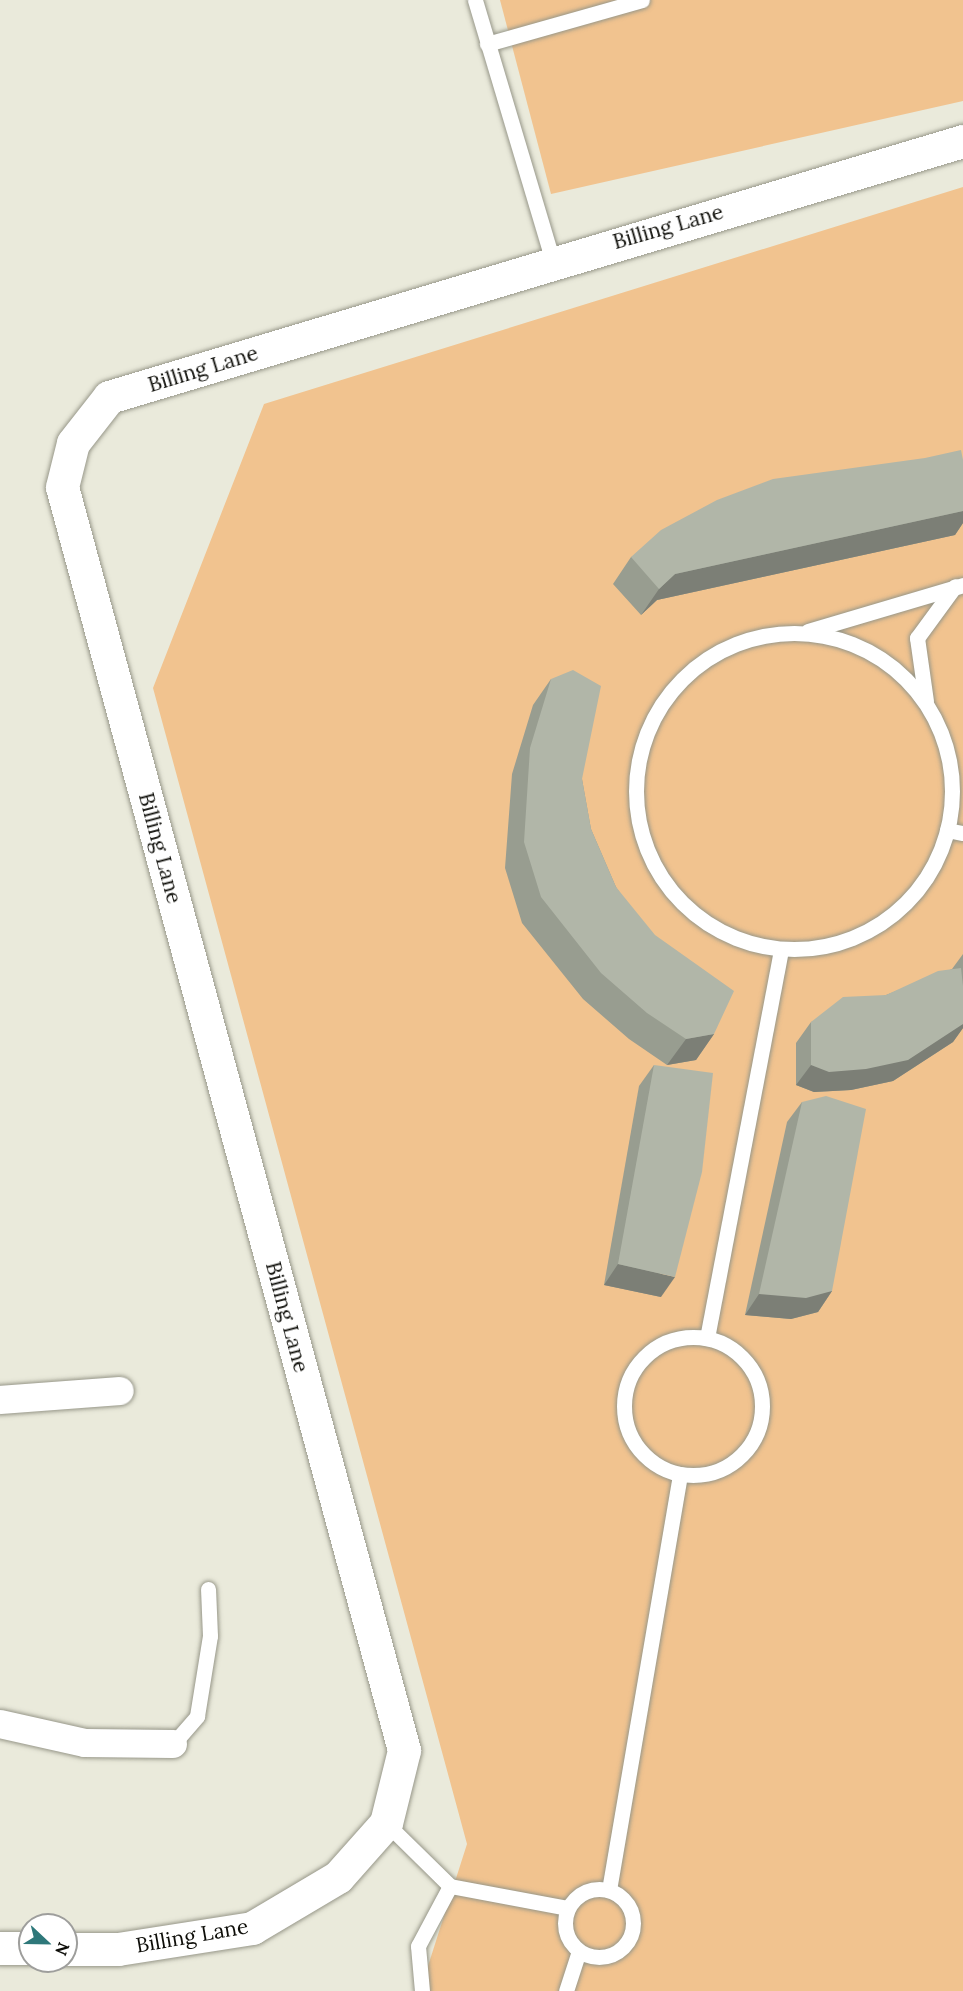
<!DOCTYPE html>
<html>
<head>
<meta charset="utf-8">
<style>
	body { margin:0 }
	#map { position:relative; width:963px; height:1991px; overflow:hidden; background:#eaeadb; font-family:Lora,serif }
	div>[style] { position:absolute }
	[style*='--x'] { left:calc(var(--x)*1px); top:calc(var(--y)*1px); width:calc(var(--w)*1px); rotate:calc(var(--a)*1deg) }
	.green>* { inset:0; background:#f1c38f }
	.roads { filter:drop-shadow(0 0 2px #979789) drop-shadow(0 0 2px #979789) }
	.lane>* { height:15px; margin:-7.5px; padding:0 7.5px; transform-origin:7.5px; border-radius:7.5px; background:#fff }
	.lane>.ring { margin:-7.5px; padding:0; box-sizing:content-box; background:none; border:15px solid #fff; border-radius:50% }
	.street>* { height:28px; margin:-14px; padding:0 14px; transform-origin:14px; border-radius:14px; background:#fff }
	.secondary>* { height:33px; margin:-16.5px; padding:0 16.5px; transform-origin:16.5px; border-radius:16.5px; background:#fff }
	.wall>* { inset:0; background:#989d90 }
	.shaded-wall>* { inset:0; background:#7c7f76 }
	.building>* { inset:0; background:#b1b6a8 }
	span { translate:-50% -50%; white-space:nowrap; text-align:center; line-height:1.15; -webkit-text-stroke:6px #fff; paint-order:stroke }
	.street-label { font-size:21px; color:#0d0d08 }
	.north { position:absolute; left:18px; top:1913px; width:60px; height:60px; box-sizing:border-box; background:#fff; border:2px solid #9e9e9c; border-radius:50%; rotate:112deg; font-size:16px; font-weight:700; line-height:24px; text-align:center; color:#0d0d08 }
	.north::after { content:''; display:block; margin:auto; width:21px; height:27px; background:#2e787a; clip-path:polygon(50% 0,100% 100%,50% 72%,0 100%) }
</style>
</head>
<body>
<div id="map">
	<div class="green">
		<i style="clip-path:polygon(500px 0,963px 0,963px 101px,551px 194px)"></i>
		<i style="clip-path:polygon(963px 187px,963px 1991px,420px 1991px,467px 1844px,153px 688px,264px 404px)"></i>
	</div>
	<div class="roads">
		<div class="lane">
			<i style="--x:475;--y:0;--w:272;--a:73.4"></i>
			<i style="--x:487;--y:44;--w:161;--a:-15.8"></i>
			<i style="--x:808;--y:631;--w:162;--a:-16.5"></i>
			<i class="ring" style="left:636px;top:633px;width:301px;height:301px"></i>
			<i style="--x:926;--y:701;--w:64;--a:-98.1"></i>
			<i style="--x:917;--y:638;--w:64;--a:-53.8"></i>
			<i style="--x:947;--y:830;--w:16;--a:11"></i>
			<i class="ring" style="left:624px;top:1337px;width:123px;height:123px"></i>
			<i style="--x:707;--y:1338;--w:395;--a:-79.2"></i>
			<i style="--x:173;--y:1744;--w:37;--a:-49"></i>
			<i style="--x:197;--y:1716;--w:81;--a:-80.8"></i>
			<i style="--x:210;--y:1636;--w:47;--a:-92.4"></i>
			<i style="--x:386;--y:1823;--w:90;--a:44.5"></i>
			<i style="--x:450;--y:1886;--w:119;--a:10.6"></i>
			<i class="ring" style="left:565px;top:1889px;width:53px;height:53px"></i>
			<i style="--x:609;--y:1890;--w:422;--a:-80.3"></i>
			<i style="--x:422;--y:1991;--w:45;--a:-95.1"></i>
			<i style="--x:418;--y:1946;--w:68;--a:-61.9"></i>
			<i style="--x:566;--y:1991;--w:42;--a:-72"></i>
		</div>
		<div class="street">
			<i style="--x:0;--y:1400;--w:120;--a:-4.3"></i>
			<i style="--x:0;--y:1724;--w:87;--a:12.6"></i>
			<i style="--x:85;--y:1743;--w:88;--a:0.7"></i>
		</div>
		<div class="secondary">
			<i style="--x:0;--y:1948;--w:30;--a:0"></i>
			<i style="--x:66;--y:1949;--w:52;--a:0"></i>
			<i style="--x:118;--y:1949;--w:136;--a:-8.9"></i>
			<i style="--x:252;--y:1928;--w:100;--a:-30.7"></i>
			<i style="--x:338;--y:1877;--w:72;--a:-48.4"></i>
			<i style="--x:386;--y:1823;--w:75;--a:-76.1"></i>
			<i style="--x:404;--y:1750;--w:1308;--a:-105.15"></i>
			<i style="--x:62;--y:487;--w:45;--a:-76"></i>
			<i style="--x:73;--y:443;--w:58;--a:-52"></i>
			<i style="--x:109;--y:397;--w:892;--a:-16.69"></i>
		</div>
	</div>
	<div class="wall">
		<i style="clip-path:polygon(963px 460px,963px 523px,955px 535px,657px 600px,641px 615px,613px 584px,631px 557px)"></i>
		<i style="clip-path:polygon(551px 679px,582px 779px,591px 829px,616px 887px,714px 1034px,696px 1060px,667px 1065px,629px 1039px,583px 999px,522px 923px,505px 868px,512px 774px,533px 705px)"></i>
		<i style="clip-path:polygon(963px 954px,963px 1028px,953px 1042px,893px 1081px,851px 1090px,814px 1092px,796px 1085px,796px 1043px,811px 1022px,886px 995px,952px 969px)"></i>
		<i style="clip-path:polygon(654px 1065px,661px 1297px,604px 1285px,639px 1086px)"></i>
		<i style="clip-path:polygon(802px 1102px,832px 1291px,818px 1312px,791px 1319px,745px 1315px,787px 1122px)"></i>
	</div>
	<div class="shaded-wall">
		<i style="clip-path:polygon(963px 511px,963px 523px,955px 535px,657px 600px,641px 615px,659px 589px,675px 574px)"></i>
		<i style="clip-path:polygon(963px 1024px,963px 1028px,953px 1042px,893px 1081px,851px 1090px,814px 1092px,796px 1085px,811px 1065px)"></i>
		<i style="clip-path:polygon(714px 1034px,696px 1060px,667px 1065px,686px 1039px)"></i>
		<i style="clip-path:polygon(618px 1264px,675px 1277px,661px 1297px,604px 1285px)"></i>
		<i style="clip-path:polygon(832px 1291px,818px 1312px,791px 1319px,745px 1315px,759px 1294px)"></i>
	</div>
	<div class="building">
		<i style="clip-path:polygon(961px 450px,963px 460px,963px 511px,675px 574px,659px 589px,631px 557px,661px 530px,717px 500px,773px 479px,925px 458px)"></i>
		<i style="clip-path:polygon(573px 670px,601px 686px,582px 779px,591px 829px,616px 887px,655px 935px,734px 991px,714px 1034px,686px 1039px,647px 1013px,601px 973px,541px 897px,524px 842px,530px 748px,551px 679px)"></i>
		<i style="clip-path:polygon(961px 968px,963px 986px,963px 1024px,908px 1060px,866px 1069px,829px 1072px,811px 1065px,811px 1022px,843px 997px,886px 995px,938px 971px)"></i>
		<i style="clip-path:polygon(654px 1065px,713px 1073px,702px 1172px,675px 1277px,618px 1264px)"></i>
		<i style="clip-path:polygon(826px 1096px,866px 1109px,832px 1291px,806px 1298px,759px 1294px,802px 1102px)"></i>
	</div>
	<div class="street-label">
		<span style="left:668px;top:227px;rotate:-16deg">Billing Lane</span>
		<span style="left:203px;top:369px;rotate:-17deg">Billing Lane</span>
		<span style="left:160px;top:848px;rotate:75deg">Billing Lane</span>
		<span style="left:287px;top:1317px;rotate:75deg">Billing Lane</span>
		<span style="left:192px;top:1936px;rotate:-10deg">Billing Lane</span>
	</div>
	<div class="north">N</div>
</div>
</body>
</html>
